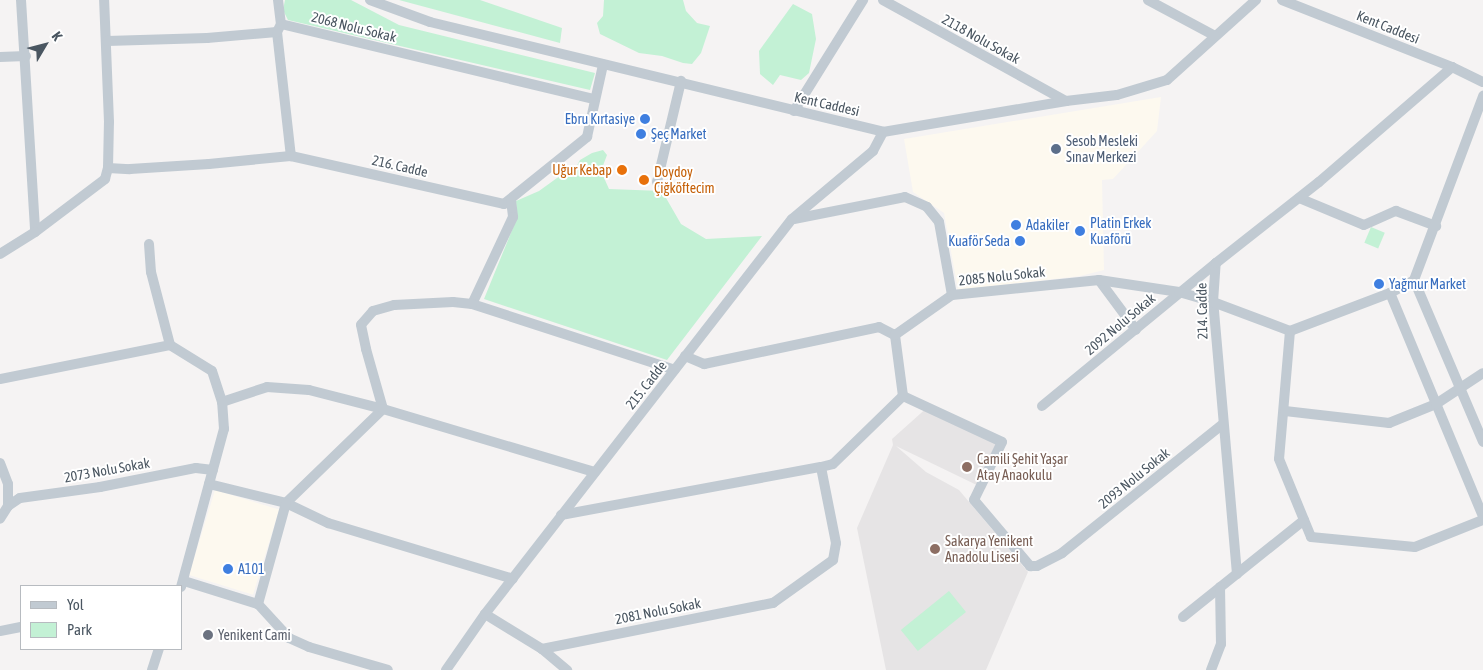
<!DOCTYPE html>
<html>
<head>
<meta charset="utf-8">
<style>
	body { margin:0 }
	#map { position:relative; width:1483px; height:670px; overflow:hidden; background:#f5f3f3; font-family:"Asap Condensed",sans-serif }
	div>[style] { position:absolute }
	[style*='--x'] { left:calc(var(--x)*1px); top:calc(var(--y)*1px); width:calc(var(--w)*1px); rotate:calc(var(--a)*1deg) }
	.commercial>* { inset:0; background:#fdf9ef; transform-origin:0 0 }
	.education>* { inset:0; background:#e6e4e5 }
	.green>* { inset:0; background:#c3f1d5; transform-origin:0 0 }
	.street>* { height:10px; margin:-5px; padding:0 5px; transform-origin:5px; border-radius:5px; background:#c1cad2 }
	.dots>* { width:14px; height:14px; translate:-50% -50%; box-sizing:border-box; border:2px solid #fff; border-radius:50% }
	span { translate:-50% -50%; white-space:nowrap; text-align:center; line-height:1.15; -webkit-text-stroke:4px #fff; paint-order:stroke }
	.street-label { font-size:14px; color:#4a5661 }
	.shop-label { font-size:14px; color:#366cbe }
	.right { translate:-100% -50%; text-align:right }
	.left { translate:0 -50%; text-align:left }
	.service-label { font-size:14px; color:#4e5e75 }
	.food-label { font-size:14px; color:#c56008 }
	.education-label { font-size:14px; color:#785e54 }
	.worship-label { font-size:14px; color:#5b616d }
	.legend { position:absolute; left:20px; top:585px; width:162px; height:65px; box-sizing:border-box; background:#fff; border:1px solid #b7bbc0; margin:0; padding:6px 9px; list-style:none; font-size:15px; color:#4a5661 }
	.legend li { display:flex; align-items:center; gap:10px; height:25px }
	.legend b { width:25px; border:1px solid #b7bbc0 }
	.north { position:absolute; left:20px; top:20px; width:50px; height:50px; -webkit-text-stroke:4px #fff; paint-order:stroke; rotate:53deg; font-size:14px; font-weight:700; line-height:20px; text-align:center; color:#4a5661 }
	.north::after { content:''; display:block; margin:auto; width:18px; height:22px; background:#4a5661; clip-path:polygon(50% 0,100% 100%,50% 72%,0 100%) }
</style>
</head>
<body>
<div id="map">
	<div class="commercial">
		<i style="clip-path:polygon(1161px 97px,1157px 131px,1113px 179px,1102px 180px,1104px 270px,1080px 276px,958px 290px,944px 213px,913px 192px,904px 139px)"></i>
		<i style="left:215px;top:490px;width:67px;height:89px;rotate:17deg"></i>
	</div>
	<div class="education">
		<i style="clip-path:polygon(930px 405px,1007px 441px,985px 489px,896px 446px,926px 472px,959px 490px,1028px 572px,986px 670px,886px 670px,857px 528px,893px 445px,892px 439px)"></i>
	</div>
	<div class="green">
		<i style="clip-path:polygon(285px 0,351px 0,399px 25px,595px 73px,590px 90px,288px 20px,283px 10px)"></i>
		<i style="clip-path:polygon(399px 0,480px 0,562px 28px,560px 43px)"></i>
		<i style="clip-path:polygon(604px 0,683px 0,686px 11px,697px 23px,710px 26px,701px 53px,692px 64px,683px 63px,662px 56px,639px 53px,600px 34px,597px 23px,603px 16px)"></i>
		<i style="clip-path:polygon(793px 4px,812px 14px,816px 39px,809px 73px,801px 80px,780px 75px,773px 85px,760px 74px,759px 51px)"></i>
		<i style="clip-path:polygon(603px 150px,607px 155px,601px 171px,609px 189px,662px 191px,681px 224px,706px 239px,762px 236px,667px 360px,484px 299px,517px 218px,516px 201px,539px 191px,557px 178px,575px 169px,580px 160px,592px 153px)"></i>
		<i style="left:1371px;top:227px;width:15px;height:17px;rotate:23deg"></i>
		<i style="left:949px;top:591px;width:27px;height:62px;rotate:51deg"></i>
	</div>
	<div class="street">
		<i style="--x:21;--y:0;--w:232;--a:86.5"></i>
		<i style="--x:35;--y:232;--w:88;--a:-37.1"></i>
		<i style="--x:105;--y:179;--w:11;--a:-75"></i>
		<i style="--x:108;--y:168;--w:46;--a:-88.8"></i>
		<i style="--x:109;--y:122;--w:122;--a:-92.3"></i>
		<i style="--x:278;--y:0;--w:24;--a:83"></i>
		<i style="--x:370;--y:0;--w:64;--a:20.1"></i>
		<i style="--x:430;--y:22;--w:466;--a:13.6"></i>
		<i style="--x:883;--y:132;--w:186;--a:-9.6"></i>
		<i style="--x:1066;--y:101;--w:51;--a:-6.7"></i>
		<i style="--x:1117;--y:95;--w:52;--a:-16.7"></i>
		<i style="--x:1167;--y:80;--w:120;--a:-42"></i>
		<i style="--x:883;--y:0;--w:209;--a:28.9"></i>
		<i style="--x:1148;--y:0;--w:76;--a:28.2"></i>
		<i style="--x:1282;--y:0;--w:183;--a:21.5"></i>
		<i style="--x:1452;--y:67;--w:34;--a:26"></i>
		<i style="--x:277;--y:32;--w:125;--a:83.6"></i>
		<i style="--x:107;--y:41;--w:100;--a:-1.7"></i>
		<i style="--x:207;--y:38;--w:70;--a:-4.9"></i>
		<i style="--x:277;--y:32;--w:9;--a:-63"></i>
		<i style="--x:281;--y:24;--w:322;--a:13.5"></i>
		<i style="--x:0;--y:57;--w:26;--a:-2"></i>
		<i style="--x:794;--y:111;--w:131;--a:-58.1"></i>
		<i style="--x:108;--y:168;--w:22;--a:3"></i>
		<i style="--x:130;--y:169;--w:79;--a:-3.6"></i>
		<i style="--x:209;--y:164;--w:82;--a:-5.6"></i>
		<i style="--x:291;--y:156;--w:218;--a:12.7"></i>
		<i style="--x:504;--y:204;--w:107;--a:-38.9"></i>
		<i style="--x:587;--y:137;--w:74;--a:-77.5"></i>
		<i style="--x:657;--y:182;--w:104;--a:-76.6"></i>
		<i style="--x:1299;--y:198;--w:70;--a:22.6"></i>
		<i style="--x:1364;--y:225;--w:35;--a:-24"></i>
		<i style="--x:1396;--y:211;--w:43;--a:20.6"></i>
		<i style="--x:511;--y:200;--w:17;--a:83"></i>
		<i style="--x:513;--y:217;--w:96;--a:115.2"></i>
		<i style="--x:472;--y:304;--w:213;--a:18"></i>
		<i style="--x:794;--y:219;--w:113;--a:-11.2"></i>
		<i style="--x:905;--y:197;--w:24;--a:24"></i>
		<i style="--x:927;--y:207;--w:19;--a:51"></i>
		<i style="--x:939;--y:222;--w:74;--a:79.9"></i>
		<i style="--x:149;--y:244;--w:28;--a:86"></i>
		<i style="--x:151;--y:272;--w:75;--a:75.4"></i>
		<i style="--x:170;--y:345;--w:49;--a:31.8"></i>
		<i style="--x:212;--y:371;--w:33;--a:72"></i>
		<i style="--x:222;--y:402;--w:47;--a:-18.4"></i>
		<i style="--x:267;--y:387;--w:42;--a:4.1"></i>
		<i style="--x:309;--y:390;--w:76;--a:14.4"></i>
		<i style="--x:383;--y:409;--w:135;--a:135.9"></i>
		<i style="--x:286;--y:503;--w:47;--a:25.5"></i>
		<i style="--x:328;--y:523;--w:193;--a:16.8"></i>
		<i style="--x:0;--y:254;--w:41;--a:-32.2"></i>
		<i style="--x:1099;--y:280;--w:62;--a:53.5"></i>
		<i style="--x:1414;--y:280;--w:197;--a:-69.4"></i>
		<i style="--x:1390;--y:293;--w:242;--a:67.4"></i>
		<i style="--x:472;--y:304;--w:19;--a:-174"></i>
		<i style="--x:453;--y:302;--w:59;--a:177.1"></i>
		<i style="--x:394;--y:305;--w:22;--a:164"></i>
		<i style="--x:373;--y:311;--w:18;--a:131"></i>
		<i style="--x:361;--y:325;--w:25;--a:78"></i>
		<i style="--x:366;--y:349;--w:62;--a:74.2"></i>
		<i style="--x:383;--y:409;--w:221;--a:16.6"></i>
		<i style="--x:1290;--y:331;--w:128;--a:94.9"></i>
		<i style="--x:1279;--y:459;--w:84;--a:67.7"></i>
		<i style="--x:1311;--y:537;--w:104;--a:5.5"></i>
		<i style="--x:1415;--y:547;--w:73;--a:-21.7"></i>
		<i style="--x:685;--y:356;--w:21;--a:23"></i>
		<i style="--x:704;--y:364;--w:179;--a:-11.9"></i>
		<i style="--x:879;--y:327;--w:18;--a:27"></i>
		<i style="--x:0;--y:379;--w:173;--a:-11.3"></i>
		<i style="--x:903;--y:396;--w:109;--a:24.9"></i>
		<i style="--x:1002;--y:442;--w:64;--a:115.8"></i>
		<i style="--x:974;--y:500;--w:87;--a:49.7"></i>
		<i style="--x:1030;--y:566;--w:7;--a:0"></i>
		<i style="--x:1037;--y:566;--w:28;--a:-27"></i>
		<i style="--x:1062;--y:553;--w:206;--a:-38.7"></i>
		<i style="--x:1042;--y:406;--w:225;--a:-39.4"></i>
		<i style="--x:1285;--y:411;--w:105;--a:6.6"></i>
		<i style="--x:1389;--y:423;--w:51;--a:-22"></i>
		<i style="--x:1436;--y:404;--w:56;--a:-33.4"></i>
		<i style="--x:0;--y:463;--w:22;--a:69"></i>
		<i style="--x:8;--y:484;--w:22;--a:90"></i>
		<i style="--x:8;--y:506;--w:15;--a:122"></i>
		<i style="--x:209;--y:484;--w:79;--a:13.9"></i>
		<i style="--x:286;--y:503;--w:105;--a:105.5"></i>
		<i style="--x:258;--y:604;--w:46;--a:47.6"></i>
		<i style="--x:289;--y:638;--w:22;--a:24"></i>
		<i style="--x:309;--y:647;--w:82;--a:16.2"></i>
		<i style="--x:8;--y:506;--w:14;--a:-34"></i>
		<i style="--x:20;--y:498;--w:81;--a:-7.8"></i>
		<i style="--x:100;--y:487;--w:98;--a:-11.2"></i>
		<i style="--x:196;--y:468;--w:17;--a:7"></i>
		<i style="--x:561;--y:515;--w:264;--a:-10.5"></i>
		<i style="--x:1237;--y:574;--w:273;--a:-95"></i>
		<i style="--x:1213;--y:302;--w:39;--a:-86"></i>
		<i style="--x:1216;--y:263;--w:131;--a:-38.2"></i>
		<i style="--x:1319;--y:182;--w:176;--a:-40.8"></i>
		<i style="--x:184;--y:581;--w:77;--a:17.3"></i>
		<i style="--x:181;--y:587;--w:164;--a:-74.8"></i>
		<i style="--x:224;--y:429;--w:27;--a:-94"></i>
		<i style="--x:485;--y:614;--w:67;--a:31.6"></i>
		<i style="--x:542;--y:649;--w:236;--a:-11.3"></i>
		<i style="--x:773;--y:603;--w:74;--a:-35.6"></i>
		<i style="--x:833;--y:560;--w:17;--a:-80"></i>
		<i style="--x:836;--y:543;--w:77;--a:-101.2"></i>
		<i style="--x:821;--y:467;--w:12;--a:-14"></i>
		<i style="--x:833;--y:464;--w:98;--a:-44.2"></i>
		<i style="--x:903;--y:396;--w:62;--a:-97.5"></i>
		<i style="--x:895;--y:335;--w:70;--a:-35.1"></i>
		<i style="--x:952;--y:295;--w:148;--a:-5.8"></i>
		<i style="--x:1099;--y:280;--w:81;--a:8.5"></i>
		<i style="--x:1179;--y:292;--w:35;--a:16"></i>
		<i style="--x:1213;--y:302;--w:82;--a:20.6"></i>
		<i style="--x:1290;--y:331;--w:107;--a:-20.8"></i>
		<i style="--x:1390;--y:293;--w:27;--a:-28"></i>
		<i style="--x:1414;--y:280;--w:176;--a:66.9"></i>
		<i style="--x:1183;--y:617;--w:155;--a:-38.7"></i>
		<i style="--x:0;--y:631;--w:21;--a:-11"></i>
		<i style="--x:542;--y:649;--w:33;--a:40"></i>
		<i style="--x:152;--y:670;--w:22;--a:-72"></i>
		<i style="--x:446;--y:670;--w:68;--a:-55.1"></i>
		<i style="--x:485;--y:614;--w:500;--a:-52.15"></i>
		<i style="--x:792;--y:219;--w:106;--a:-40"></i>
		<i style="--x:873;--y:151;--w:21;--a:-62"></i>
		<i style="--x:1211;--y:670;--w:28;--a:-69"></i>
		<i style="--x:1221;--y:644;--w:57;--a:-91"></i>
	</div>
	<div class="dots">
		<i style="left:645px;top:119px;background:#3f7fe0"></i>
		<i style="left:641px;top:134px;background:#3f7fe0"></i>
		<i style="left:1056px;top:149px;background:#5c6f8a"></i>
		<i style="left:622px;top:170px;background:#e8710a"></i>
		<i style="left:644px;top:180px;background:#e8710a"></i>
		<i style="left:1016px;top:225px;background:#3f7fe0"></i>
		<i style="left:1080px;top:231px;background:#3f7fe0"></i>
		<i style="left:1020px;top:241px;background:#3f7fe0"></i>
		<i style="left:1379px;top:284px;background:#3f7fe0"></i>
		<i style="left:967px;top:467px;background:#8d6e63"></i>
		<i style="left:935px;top:549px;background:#8d6e63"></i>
		<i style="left:228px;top:569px;background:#3f7fe0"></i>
		<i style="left:208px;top:635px;background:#6b7280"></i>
	</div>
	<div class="street-label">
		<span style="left:354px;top:27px;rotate:14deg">2068 Nolu Sokak</span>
		<span style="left:1388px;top:27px;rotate:22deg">Kent Caddesi</span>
		<span style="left:981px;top:39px;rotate:29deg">2118 Nolu Sokak</span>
		<span style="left:827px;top:104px;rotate:13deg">Kent Caddesi</span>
		<span style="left:400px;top:166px;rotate:13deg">216. Cadde</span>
		<span style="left:1002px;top:276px;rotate:-6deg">2085 Nolu Sokak</span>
		<span style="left:1202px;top:311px;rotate:-91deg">214. Cadde</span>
		<span style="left:1120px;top:324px;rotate:-40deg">2092 Nolu Sokak</span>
		<span style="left:646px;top:385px;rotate:-52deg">215. Cadde</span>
		<span style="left:107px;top:470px;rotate:-10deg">2073 Nolu Sokak</span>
		<span style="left:1134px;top:478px;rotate:-39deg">2093 Nolu Sokak</span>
		<span style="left:658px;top:611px;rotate:-11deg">2081 Nolu Sokak</span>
	</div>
	<div class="shop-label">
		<span class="right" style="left:635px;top:119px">Ebru Kırtasiye</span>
		<span class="left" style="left:651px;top:134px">Şeç Market</span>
		<span class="left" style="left:1090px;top:231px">Platin Erkek<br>Kuaförü</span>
		<span class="left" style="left:1026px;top:225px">Adakiler</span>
		<span class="right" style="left:1010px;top:241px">Kuaför Seda</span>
		<span class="left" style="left:1389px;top:284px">Yağmur Market</span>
		<span class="left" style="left:238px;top:569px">A101</span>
	</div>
	<div class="service-label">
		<span class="left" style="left:1066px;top:149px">Sesob Mesleki<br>Sınav Merkezi</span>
	</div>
	<div class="food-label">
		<span class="right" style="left:612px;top:170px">Uğur Kebap</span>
		<span class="left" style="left:654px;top:180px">Doydoy<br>Çiğköftecim</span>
	</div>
	<div class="education-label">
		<span class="left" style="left:977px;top:467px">Camili Şehit Yaşar<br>Atay Anaokulu</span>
		<span class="left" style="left:945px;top:549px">Sakarya Yenikent<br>Anadolu Lisesi</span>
	</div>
	<div class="worship-label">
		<span class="left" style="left:218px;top:635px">Yenikent Cami</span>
	</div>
	<ul class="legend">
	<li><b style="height:6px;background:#c1cad2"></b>Yol</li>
	<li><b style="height:14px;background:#c3f1d5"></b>Park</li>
	</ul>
	<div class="north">K</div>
</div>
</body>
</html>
